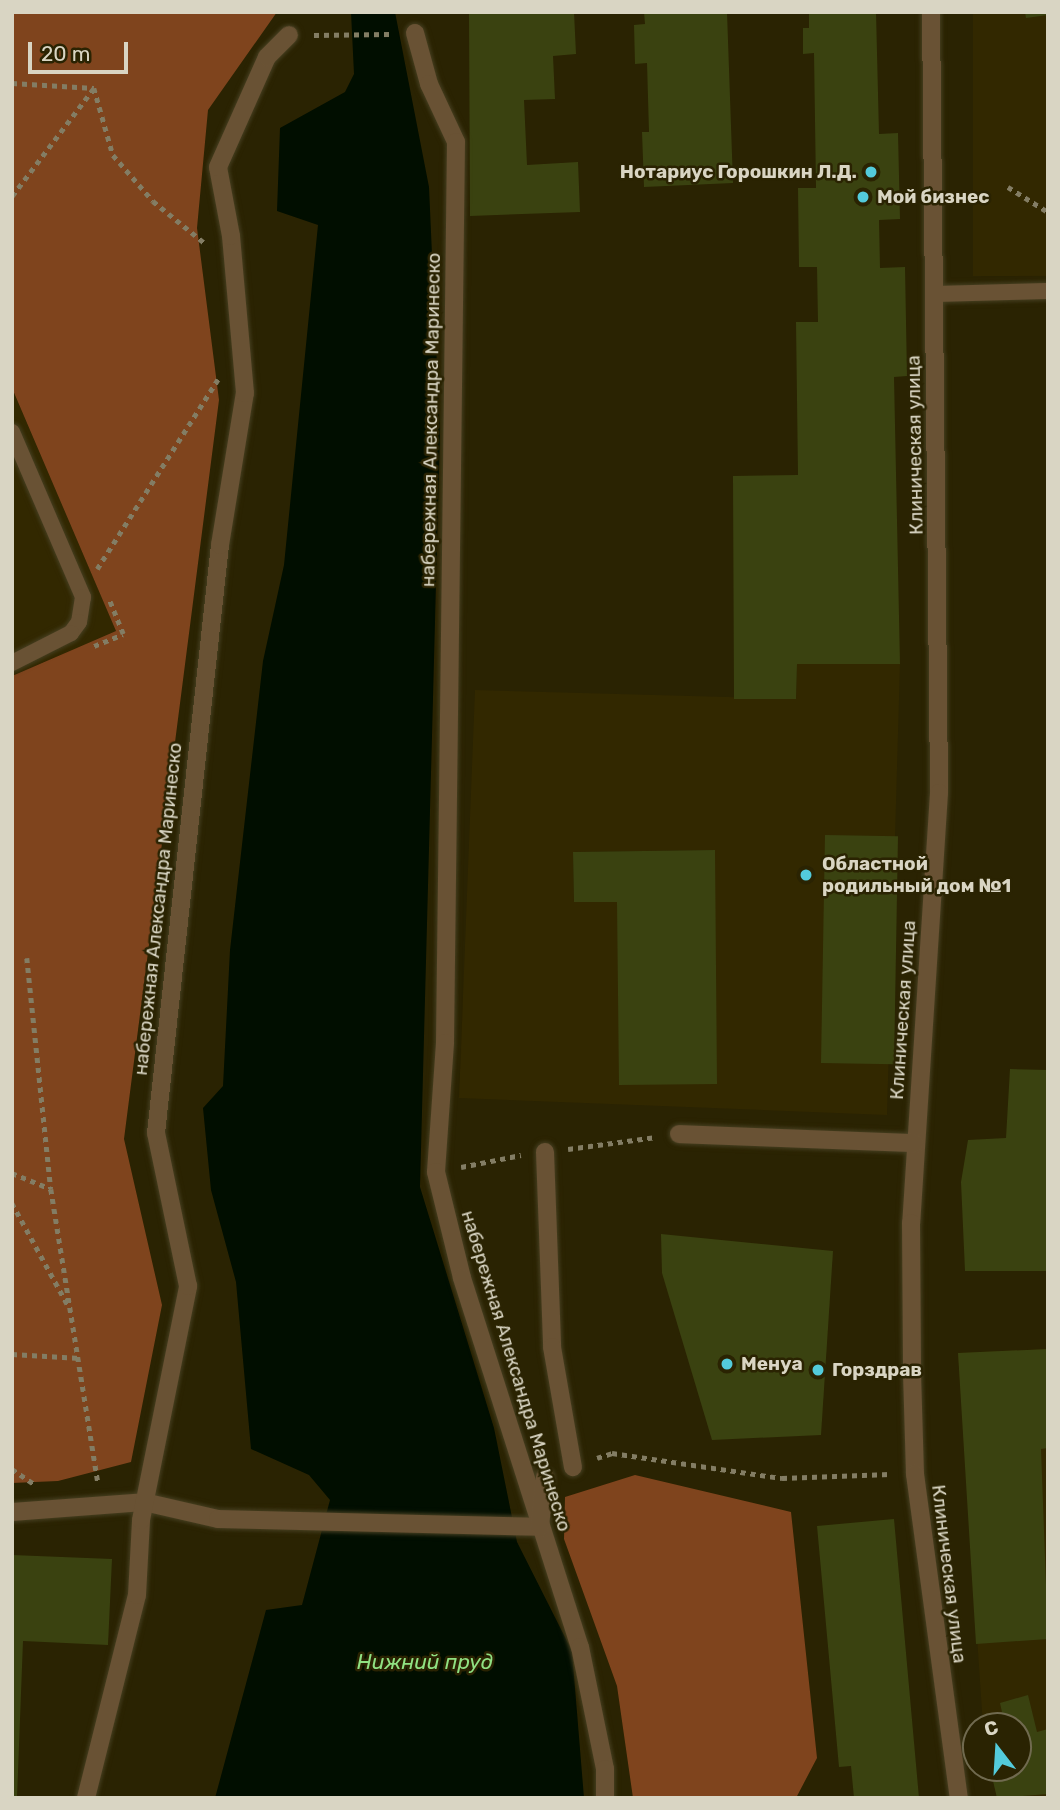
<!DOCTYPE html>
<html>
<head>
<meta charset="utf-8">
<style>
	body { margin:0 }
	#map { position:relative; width:1060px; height:1810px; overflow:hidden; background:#2a2302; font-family:Rubik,sans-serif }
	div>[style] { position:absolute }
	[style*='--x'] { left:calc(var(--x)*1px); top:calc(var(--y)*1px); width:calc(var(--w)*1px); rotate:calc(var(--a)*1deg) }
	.built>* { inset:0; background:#322800; transform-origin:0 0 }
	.forest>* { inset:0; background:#7f441d }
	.water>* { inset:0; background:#010e00 }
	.building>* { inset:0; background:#3a4210; transform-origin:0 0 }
	.path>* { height:4.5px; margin-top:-2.25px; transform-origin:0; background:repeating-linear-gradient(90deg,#837d64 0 5px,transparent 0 10px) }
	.roads { filter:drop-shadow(0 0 2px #463f21) drop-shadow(0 0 2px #463f21) }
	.lane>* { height:16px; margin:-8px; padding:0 8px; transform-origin:8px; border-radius:8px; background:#695234 }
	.street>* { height:18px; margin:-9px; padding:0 9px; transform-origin:9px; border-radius:9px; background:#695234 }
	.dots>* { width:19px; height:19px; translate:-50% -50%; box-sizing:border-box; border:4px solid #2a2302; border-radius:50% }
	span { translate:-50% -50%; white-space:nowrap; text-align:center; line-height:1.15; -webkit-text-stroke:5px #2a2302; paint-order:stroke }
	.poi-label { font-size:19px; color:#d9d5c3; font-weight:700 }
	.right { translate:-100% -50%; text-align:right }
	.left { translate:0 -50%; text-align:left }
	.street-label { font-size:19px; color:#d9d5c3 }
	.water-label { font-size:21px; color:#90e182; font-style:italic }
	.frame { position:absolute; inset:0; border:14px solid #d9d5c3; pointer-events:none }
	.north { position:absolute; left:962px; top:1712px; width:70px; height:70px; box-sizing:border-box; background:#2a2302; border:2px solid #706a4f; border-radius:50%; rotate:343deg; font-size:19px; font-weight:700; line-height:28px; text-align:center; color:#d9d5c3 }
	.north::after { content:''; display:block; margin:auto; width:24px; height:32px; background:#53cbdb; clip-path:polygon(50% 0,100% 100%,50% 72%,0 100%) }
	.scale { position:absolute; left:28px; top:42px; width:100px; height:32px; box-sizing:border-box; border:4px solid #d9d5c3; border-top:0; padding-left:9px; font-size:21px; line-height:24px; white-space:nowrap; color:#d9d5c3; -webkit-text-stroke:5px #2a2302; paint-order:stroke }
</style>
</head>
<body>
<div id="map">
	<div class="built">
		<i style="left:973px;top:12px;width:75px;height:264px"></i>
		<i style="clip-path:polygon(12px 388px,116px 631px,12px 676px)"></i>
		<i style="clip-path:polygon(evenodd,797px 664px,900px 664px,887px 1115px,459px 1098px,475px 690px,796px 699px,797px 664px,715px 850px,617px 902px,574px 902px,573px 852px,715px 850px)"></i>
		<i style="clip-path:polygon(1048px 1349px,1048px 1798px,997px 1798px,990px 1768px,1018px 1768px,1018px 1726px,983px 1726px,958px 1353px)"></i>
	</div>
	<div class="forest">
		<i style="clip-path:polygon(12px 12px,277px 12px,208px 110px,197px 228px,219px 400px,124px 1139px,162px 1305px,131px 1462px,58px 1481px,12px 1483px,12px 676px,116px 631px,12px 388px)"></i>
		<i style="clip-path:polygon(635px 1475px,791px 1512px,817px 1758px,796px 1798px,633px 1798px,617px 1686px,564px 1539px,565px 1497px)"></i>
	</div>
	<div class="water">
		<i style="clip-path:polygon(351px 12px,395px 12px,429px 187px,440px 434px,420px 1187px,494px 1428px,517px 1542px,572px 1651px,584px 1798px,215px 1798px,266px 1610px,302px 1605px,330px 1500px,309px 1475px,251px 1449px,236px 1282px,211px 1190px,203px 1108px,223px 1086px,230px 950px,263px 661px,284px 565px,318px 225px,277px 211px,280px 128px,345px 92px,354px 74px)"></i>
	</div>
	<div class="building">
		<i style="clip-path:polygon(469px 12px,574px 12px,576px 54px,553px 56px,555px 99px,524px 100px,527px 165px,578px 162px,580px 212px,470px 216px)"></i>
		<i style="clip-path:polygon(644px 12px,727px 12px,733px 183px,644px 187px,642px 132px,649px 132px,647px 63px,635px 64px,634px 25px,645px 24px)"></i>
		<i style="clip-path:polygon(809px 12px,876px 12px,879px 134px,898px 133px,900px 219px,879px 220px,880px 268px,905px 267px,907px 376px,894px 377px,900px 664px,797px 664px,796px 699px,734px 699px,733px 476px,798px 475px,796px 322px,818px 322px,817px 267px,799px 267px,798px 188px,816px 188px,814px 53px,803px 54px,803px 28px,809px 28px)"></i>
		<i style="clip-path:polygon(1025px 12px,1048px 12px,1048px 15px,1026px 18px)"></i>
		<i style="left:825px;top:835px;width:73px;height:228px;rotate:1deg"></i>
		<i style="clip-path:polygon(715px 850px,717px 1084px,619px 1085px,617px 902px,574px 902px,573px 852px)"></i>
		<i style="clip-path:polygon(1010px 1069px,1048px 1070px,1048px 1271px,965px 1271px,961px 1182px,968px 1140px,1006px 1138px)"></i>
		<i style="clip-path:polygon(661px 1234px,833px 1251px,821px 1435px,712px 1440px,662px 1273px)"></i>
		<i style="clip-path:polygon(1048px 1349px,1048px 1448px,1041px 1449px,1048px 1639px,976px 1644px,958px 1353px)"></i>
		<i style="clip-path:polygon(894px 1519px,919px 1798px,854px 1798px,851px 1766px,839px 1767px,817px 1526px)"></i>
		<i style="clip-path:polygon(12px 1555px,112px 1559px,108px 1645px,23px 1641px,17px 1798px,12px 1798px)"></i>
		<i style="clip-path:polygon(1028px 1695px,1037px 1732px,1048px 1729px,1048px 1794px,997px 1798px,990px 1768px,1018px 1768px,1018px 1726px,1005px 1726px,1000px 1703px)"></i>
	</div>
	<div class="path">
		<i style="--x:314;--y:35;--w:76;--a:-0.8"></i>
		<i style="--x:12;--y:83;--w:82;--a:3.5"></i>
		<i style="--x:94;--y:88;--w:70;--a:74.2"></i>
		<i style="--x:113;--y:155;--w:61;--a:49"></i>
		<i style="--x:153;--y:201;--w:68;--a:39.1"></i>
		<i style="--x:1008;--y:187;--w:47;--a:32"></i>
		<i style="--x:12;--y:196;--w:136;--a:-52.8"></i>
		<i style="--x:97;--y:569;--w:225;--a:-57.5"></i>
		<i style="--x:94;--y:646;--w:31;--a:-22"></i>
		<i style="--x:123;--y:634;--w:37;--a:-112"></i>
		<i style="--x:27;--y:958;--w:232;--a:84.1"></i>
		<i style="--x:51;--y:1189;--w:296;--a:80.9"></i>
		<i style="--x:568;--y:1149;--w:89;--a:-7.8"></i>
		<i style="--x:461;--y:1167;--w:61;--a:-11.3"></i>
		<i style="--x:12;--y:1173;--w:42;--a:22.3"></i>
		<i style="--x:12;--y:1203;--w:119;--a:61.3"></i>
		<i style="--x:12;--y:1354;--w:68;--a:3.4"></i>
		<i style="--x:597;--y:1458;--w:16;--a:-18"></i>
		<i style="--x:612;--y:1453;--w:172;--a:8.4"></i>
		<i style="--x:782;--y:1478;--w:108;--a:-2.1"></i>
		<i style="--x:12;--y:1469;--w:27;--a:34"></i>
	</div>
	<div class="roads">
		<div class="lane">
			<i style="--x:934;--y:294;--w:114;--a:-1.5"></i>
			<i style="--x:12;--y:432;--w:180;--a:66.7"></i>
			<i style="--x:83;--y:597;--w:25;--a:99"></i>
			<i style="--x:79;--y:622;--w:14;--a:126"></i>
			<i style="--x:71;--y:633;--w:66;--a:153"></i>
		</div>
		<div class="street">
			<i style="--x:931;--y:12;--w:781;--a:89.41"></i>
			<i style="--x:939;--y:793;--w:431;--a:93.7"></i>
			<i style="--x:911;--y:1223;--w:150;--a:89.6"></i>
			<i style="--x:912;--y:1373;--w:101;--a:88.3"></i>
			<i style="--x:915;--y:1474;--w:327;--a:82.3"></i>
			<i style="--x:415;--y:33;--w:53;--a:74.6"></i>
			<i style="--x:429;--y:84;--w:64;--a:65"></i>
			<i style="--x:456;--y:142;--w:901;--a:90.7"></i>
			<i style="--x:445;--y:1043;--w:129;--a:94"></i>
			<i style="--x:436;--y:1172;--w:109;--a:76.2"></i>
			<i style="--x:462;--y:1278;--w:387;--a:72.3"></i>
			<i style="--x:580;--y:1647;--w:125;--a:78.4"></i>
			<i style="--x:605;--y:1769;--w:29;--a:90"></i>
			<i style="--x:679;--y:1134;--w:236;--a:2.2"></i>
			<i style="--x:545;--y:1152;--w:195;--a:87.9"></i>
			<i style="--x:552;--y:1347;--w:122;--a:80.1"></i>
			<i style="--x:12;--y:1512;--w:132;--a:-4.3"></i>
			<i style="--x:144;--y:1502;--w:76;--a:12.9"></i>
			<i style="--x:218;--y:1519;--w:322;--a:1.4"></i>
			<i style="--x:540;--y:1527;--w:50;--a:-84.3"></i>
			<i style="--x:86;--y:1798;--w:209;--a:-75.9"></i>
			<i style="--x:137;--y:1595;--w:75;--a:-86.9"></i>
			<i style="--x:141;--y:1520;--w:239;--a:-78.6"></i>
			<i style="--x:188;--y:1286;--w:156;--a:-101.8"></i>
			<i style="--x:156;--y:1133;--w:591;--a:-83.79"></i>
			<i style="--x:220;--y:545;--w:154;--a:-80.7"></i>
			<i style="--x:245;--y:393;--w:158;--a:-95.1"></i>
			<i style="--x:231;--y:236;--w:70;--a:-100.7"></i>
			<i style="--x:218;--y:167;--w:120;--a:-66"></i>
			<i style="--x:267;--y:57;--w:31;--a:-45"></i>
		</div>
	</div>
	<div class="dots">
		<i style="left:871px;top:172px;background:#53cbdb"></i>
		<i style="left:863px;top:197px;background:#53cbdb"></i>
		<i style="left:806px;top:875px;background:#53cbdb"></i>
		<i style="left:727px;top:1364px;background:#53cbdb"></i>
		<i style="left:818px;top:1370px;background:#53cbdb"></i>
	</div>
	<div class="poi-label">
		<span class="right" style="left:857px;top:172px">Нотариус Горошкин Л.Д.</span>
		<span class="left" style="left:877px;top:197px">Мой бизнес</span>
		<span class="left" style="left:822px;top:875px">Областной<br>родильный дом №1</span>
		<span class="left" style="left:741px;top:1364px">Менуа</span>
		<span class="left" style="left:832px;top:1370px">Горздрав</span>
	</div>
	<div class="street-label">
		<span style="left:431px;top:420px;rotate:-89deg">набережная Александра Маринеско</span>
		<span style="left:915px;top:445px;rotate:-91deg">Клиническая улица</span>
		<span style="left:158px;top:909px;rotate:-84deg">набережная Александра Маринеско</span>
		<span style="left:903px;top:1010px;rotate:-86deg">Клиническая улица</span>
		<span style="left:516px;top:1371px;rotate:73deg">набережная Александра Маринеско</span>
		<span style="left:949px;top:1574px;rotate:83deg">Клиническая улица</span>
	</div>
	<div class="water-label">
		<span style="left:425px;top:1662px">Нижний пруд</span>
	</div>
	<div class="frame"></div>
	<div class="north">С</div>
	<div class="scale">20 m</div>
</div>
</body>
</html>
